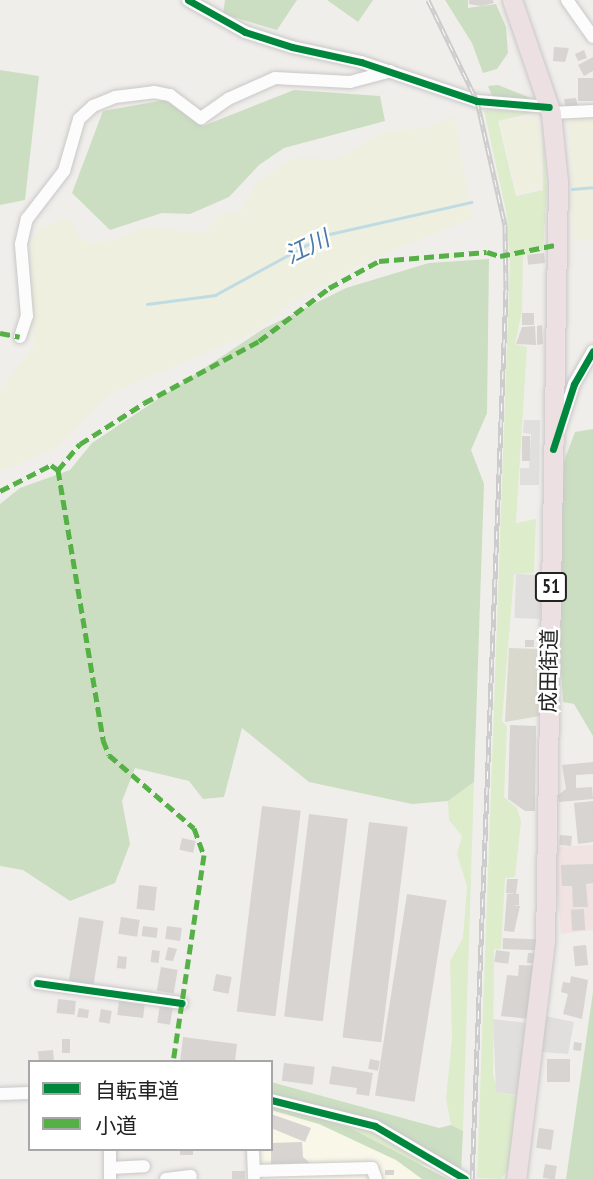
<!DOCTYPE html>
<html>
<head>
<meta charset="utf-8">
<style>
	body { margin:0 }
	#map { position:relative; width:593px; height:1179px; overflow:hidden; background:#f0eeeb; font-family:"PT Sans Narrow","Noto Sans JP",sans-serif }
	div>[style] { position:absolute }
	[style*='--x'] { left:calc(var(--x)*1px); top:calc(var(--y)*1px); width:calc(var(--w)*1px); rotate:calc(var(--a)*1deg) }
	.commercial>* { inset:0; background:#f1e3e1 }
	.education>* { inset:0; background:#f8f7e8 }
	.construction>* { inset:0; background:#d9d9cd }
	.farmland>* { inset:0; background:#efefdf }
	.grass>* { inset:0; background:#ddeccb }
	.forest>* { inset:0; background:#cbdec1 }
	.parking>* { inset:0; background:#e0dfde; transform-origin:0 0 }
	.stream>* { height:2.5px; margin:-1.25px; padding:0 1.25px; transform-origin:1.25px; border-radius:1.25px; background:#bfdbe3 }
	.building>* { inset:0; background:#d7d4d2; transform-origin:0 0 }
	.roads { filter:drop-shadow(0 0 2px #c9c8c7) drop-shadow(0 0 2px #c9c8c7) }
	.minor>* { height:12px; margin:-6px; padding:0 6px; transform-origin:6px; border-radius:6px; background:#fdfcfc }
	.highway>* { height:19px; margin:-9.5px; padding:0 9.5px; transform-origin:9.5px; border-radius:9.5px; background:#ece0e2 }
	.rail>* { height:5px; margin-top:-2.5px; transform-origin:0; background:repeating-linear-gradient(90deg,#fff 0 8px,#ccc 0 16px); box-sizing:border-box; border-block:2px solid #ccc }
	.quiet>* { height:5px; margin-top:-2.5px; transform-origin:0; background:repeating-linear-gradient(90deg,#55b145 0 10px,transparent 0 15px) }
	.cycleway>* { height:7px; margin:-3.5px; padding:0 3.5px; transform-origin:3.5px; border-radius:3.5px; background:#00873e }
	span { translate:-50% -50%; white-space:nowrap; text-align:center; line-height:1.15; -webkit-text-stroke:5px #fff; paint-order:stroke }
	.shield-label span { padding:2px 5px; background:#fff; border:2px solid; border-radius:5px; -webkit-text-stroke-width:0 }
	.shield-label { font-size:19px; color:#222; font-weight:700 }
	.street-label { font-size:21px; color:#222 }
	.water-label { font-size:23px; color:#4a7aab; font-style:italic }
	.legend { position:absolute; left:28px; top:1060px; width:245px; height:91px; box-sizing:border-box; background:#fff; border:2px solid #a7a7a7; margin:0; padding:9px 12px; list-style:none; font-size:21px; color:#222 }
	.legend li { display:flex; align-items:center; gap:14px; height:35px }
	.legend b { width:35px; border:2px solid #a7a7a7 }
</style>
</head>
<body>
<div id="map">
	<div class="commercial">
		<i style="clip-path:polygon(593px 845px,593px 930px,561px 934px,554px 847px)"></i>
	</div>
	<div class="education">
		<i style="clip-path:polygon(271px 1104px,365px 1127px,448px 1179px,259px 1179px,258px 1149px,271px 1149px)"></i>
	</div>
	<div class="construction">
		<i style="clip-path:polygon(509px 648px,541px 649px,540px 716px,505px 722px)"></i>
	</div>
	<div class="farmland">
		<i style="clip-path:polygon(454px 116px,472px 218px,363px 263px,294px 301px,255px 332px,110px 394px,58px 447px,0 472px,0 389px,34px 346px,30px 244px,39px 227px,68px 219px,86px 243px,111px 241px,144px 227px,203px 233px,221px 214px,240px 212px,257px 182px,292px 158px,337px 159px,386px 131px,425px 128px)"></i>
		<i style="clip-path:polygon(538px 116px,543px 188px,517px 194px,499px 121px)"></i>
		<i style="clip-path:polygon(593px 117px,593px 239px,573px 242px,569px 119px)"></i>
	</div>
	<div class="grass">
		<i style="clip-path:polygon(484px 110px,536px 112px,498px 121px,516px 196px,543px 190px,542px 124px,547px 189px,543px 251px,523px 255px,522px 311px,515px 344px,527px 347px,516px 523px,536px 519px,534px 573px,514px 574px,502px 721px,507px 726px,504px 797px,517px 808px,521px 821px,515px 877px,505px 878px,501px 949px,494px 949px,493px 1074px,498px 1092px,518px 1096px,511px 1166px,501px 1179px,477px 1178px,510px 262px,506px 211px)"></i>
		<i style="clip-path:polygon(474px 782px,463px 1131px,451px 1125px,446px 1099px,452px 1039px,450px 961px,463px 938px,467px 886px,457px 854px,462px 836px,449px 820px,448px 801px)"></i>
		<i style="clip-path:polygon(314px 1114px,365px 1127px,432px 1167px,418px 1164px)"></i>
	</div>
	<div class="forest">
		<i style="clip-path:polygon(225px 0,297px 0,277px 30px,223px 14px)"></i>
		<i style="clip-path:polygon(327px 0,373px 0,358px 22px)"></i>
		<i style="clip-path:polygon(445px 0,468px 0,468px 8px,496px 4px,506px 27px,508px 53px,497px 69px,483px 73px,472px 43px)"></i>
		<i style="clip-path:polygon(0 70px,39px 76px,25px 200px,0 205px)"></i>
		<i style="clip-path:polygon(498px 85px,533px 99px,538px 108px,498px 109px,488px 86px)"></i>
		<i style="clip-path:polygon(294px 90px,380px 96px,385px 121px,284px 148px,259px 165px,229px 197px,190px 214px,162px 213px,110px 230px,72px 193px,103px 111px,165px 100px,203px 126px)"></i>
		<i style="clip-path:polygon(489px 259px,487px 413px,471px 450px,484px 484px,474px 782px,448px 801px,412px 804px,309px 782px,242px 728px,224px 797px,203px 799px,189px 781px,135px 768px,122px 801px,130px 844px,115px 883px,70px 901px,23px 870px,0 866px,0 504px,20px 488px,70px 470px,92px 443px,263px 329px,346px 288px,429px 263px)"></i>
		<i style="clip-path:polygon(593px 429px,593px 736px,574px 704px,563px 702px,558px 623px,564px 461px,575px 432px)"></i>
		<i style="clip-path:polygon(593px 992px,593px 1179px,566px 1179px)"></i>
		<i style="clip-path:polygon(271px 1082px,439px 1128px,451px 1125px,463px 1131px,461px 1172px,389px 1128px,271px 1094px)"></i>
		<i style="clip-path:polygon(271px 1104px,348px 1127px,448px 1179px,422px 1179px,396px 1160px,319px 1124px,271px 1110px)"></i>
	</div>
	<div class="parking">
		<i style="clip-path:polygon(524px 420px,540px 420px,539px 485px,520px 485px,520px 468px,529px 468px,531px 434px,523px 433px)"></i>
		<i style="left:516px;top:574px;width:26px;height:44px;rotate:2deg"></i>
		<i style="clip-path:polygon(545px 1016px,574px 1022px,568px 1054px,542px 1052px)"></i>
		<i style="clip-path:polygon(493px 1019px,527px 1023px,518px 1095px,496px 1092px)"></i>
	</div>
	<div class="stream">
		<i style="--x:572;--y:189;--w:21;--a:-5"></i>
		<i style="--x:147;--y:304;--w:69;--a:-7.5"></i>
		<i style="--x:215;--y:295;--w:125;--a:-28.6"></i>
		<i style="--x:325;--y:235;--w:150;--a:-12.7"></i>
	</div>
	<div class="building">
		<i style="clip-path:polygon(469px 0,493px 0,494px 3px,481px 6px,469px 4px)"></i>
		<i style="clip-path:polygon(554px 47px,569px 48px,565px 62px,553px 61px)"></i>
		<i style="clip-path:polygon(584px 50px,587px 58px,578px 61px,575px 54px)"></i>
		<i style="clip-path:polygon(593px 57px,593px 71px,584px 76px,578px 65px)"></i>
		<i style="left:593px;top:78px;width:23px;height:15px;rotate:90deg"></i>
		<i style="clip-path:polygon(576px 98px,578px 107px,566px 108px,564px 99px)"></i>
		<i style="left:544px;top:253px;width:10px;height:17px;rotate:84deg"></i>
		<i style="left:522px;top:313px;width:12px;height:12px"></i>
		<i style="clip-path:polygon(542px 325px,543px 344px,537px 345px,537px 326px)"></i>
		<i style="clip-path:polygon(535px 326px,536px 345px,516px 344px,522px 327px)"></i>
		<i style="left:522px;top:436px;width:8px;height:25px"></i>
		<i style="left:525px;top:640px;width:9px;height:7px"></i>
		<i style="clip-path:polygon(510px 725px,536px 726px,535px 811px,525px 811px,508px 799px)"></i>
		<i style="clip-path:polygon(593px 762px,593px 774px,576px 775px,576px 788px,592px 787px,593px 799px,559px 802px,558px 795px,566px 789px,562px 765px)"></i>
		<i style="clip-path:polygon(593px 801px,593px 842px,578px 844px,574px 803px)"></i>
		<i style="left:262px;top:806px;width:39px;height:207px;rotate:7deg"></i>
		<i style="left:309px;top:814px;width:39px;height:204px;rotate:7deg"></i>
		<i style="left:369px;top:822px;width:39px;height:217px;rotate:7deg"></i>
		<i style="left:560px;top:835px;width:12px;height:10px;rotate:5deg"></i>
		<i style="left:182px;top:838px;width:14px;height:12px;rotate:12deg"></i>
		<i style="clip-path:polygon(593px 864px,593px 883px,586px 884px,588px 907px,573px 907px,572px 886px,562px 886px,561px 865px)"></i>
		<i style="clip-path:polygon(507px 879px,518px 879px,516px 894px,506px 893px)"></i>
		<i style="left:139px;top:885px;width:18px;height:24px;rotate:6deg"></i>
		<i style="left:407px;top:894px;width:40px;height:204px;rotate:9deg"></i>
		<i style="clip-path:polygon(507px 894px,519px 894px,519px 905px,512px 905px,520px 906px,514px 932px,504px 931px)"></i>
		<i style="left:584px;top:909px;width:21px;height:13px;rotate:87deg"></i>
		<i style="left:79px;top:917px;width:25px;height:65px;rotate:9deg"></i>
		<i style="left:121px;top:917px;width:19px;height:17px;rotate:9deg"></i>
		<i style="left:143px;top:926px;width:15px;height:10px;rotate:8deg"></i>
		<i style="left:167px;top:926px;width:15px;height:13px;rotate:8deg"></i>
		<i style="left:503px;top:938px;width:33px;height:11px;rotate:2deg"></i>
		<i style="left:586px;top:945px;width:20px;height:13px;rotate:84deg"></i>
		<i style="clip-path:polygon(168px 947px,177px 949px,173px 961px,165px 960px)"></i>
		<i style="left:152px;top:950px;width:8px;height:12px;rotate:7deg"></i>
		<i style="left:496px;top:950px;width:14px;height:12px;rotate:8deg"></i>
		<i style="clip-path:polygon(528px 953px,536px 953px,535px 963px,527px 963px)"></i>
		<i style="left:118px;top:956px;width:9px;height:12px;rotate:6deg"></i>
		<i style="clip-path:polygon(519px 965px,536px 966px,531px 1019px,501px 1016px,507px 975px,518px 976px)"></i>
		<i style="left:161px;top:967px;width:17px;height:24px;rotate:10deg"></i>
		<i style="left:216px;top:974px;width:16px;height:17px;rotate:11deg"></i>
		<i style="clip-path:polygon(571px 976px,588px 980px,582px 1019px,563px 1014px,568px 994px,561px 992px,563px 982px,570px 983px)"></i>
		<i style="left:58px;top:999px;width:18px;height:14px;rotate:6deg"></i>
		<i style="left:119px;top:1001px;width:26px;height:14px;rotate:7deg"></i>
		<i style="left:160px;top:1005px;width:13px;height:18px;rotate:9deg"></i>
		<i style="clip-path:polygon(79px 1008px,89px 1010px,88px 1018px,77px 1017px)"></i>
		<i style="left:101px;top:1009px;width:11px;height:13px;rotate:10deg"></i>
		<i style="clip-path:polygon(183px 1037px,237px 1044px,235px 1062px,180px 1062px)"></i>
		<i style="left:62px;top:1039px;width:8px;height:14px"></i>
		<i style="left:574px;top:1042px;width:8px;height:8px;rotate:7deg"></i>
		<i style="left:53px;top:1050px;width:12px;height:15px;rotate:85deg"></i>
		<i style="left:370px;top:1059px;width:10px;height:10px;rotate:11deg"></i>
		<i style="left:547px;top:1059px;width:23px;height:23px"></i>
		<i style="left:284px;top:1063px;width:31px;height:18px;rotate:7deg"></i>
		<i style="clip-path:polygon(332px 1066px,373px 1073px,369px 1096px,356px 1094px,357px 1088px,329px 1084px)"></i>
		<i style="clip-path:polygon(271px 1114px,311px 1128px,305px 1142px,271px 1128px)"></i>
		<i style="left:539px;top:1128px;width:15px;height:20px;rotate:8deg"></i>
		<i style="clip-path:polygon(302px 1142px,303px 1157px,310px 1163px,271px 1164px,271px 1143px)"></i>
		<i style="left:180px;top:1149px;width:13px;height:6px"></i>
		<i style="left:545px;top:1164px;width:12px;height:14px;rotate:9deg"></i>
		<i style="left:385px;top:1170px;width:9px;height:5px"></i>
		<i style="left:245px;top:1171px;width:8px;height:13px;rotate:90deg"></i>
	</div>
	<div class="roads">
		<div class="minor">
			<i style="--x:188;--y:0;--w:65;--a:29.3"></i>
			<i style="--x:245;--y:32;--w:49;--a:17.7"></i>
			<i style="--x:292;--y:47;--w:71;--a:12.3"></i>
			<i style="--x:361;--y:62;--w:122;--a:18.6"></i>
			<i style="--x:477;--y:101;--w:72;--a:4.8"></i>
			<i style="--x:567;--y:0;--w:45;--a:54.9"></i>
			<i style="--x:551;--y:113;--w:42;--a:-2.7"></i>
			<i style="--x:20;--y:337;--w:22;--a:-72"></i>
			<i style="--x:27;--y:316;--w:72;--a:-94.8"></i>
			<i style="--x:21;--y:244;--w:26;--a:-77"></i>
			<i style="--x:27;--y:219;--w:61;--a:-52.4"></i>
			<i style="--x:64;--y:171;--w:54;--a:-73.9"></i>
			<i style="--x:79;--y:119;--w:19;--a:-43"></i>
			<i style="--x:93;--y:106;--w:24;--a:-22"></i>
			<i style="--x:115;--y:97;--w:39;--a:-7"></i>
			<i style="--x:154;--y:92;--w:16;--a:11"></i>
			<i style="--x:170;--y:95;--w:39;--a:37"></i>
			<i style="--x:201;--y:118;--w:33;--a:-35"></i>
			<i style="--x:228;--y:99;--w:51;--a:-24.1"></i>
			<i style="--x:275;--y:78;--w:75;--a:3.1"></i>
			<i style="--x:350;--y:82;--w:42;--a:-15"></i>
			<i style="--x:558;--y:434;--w:52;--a:-72.3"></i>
			<i style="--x:574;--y:384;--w:38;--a:-60"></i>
			<i style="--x:37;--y:983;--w:146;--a:7.9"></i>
			<i style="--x:0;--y:1094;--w:30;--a:-2"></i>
			<i style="--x:271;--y:1100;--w:107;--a:14"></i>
			<i style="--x:375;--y:1126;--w:104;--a:30.5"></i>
			<i style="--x:110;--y:1149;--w:30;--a:90"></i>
			<i style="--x:253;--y:1149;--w:28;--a:88"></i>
			<i style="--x:110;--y:1168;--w:34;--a:-3"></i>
			<i style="--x:254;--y:1171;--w:118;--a:-1.5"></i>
			<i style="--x:372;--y:1168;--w:12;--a:70"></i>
			<i style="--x:166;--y:1179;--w:25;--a:-7"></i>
		</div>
		<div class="highway">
			<i style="--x:512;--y:0;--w:120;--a:71"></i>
			<i style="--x:551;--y:113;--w:69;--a:84.2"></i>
			<i style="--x:558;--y:182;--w:759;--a:90.98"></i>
			<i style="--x:545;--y:941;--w:240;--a:96.9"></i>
		</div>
	</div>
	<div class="rail">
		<i style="--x:428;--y:0;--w:112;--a:64.1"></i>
		<i style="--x:477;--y:101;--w:127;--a:77.3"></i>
		<i style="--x:505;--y:225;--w:66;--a:89.1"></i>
		<i style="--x:506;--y:291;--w:889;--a:92.19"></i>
	</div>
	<div class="quiet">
		<i style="--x:0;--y:333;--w:20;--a:11"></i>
		<i style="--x:58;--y:470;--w:274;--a:80.5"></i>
		<i style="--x:103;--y:740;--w:16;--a:68"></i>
		<i style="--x:109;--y:755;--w:112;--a:40.7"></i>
		<i style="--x:194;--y:828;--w:29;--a:70"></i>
		<i style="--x:204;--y:855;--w:209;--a:98.5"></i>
		<i style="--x:58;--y:470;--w:34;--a:-50"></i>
		<i style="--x:80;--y:444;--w:76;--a:-32.6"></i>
		<i style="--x:144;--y:403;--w:131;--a:-28.3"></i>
		<i style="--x:259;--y:341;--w:88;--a:-37.1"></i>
		<i style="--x:329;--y:288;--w:57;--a:-28.4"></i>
		<i style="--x:379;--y:261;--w:108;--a:-4.8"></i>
		<i style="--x:487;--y:252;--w:14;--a:17"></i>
		<i style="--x:500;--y:256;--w:56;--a:-11.3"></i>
		<i style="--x:0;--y:491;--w:57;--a:-27"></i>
		<i style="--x:51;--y:465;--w:9;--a:36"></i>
	</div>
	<div class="cycleway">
		<i style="--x:188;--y:0;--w:65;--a:29.3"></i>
		<i style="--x:245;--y:32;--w:49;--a:17.7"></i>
		<i style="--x:292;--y:47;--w:71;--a:12.3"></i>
		<i style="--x:361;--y:62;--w:122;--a:18.6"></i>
		<i style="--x:477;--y:101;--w:72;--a:4.8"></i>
		<i style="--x:553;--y:449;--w:68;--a:-72.1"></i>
		<i style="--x:574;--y:384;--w:38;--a:-60"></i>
		<i style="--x:37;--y:983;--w:146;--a:7.9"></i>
		<i style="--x:271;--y:1100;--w:107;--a:14"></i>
		<i style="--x:375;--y:1126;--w:104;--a:30.5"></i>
	</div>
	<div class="shield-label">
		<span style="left:551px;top:587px">51</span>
	</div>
	<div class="street-label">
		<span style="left:549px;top:671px;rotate:-89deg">成田街道</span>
	</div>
	<div class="water-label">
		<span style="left:307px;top:247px;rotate:-26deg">江川</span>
	</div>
	<ul class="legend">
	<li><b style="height:9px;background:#00873e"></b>自転車道</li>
	<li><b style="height:9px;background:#55b145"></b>小道</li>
	</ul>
</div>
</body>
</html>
